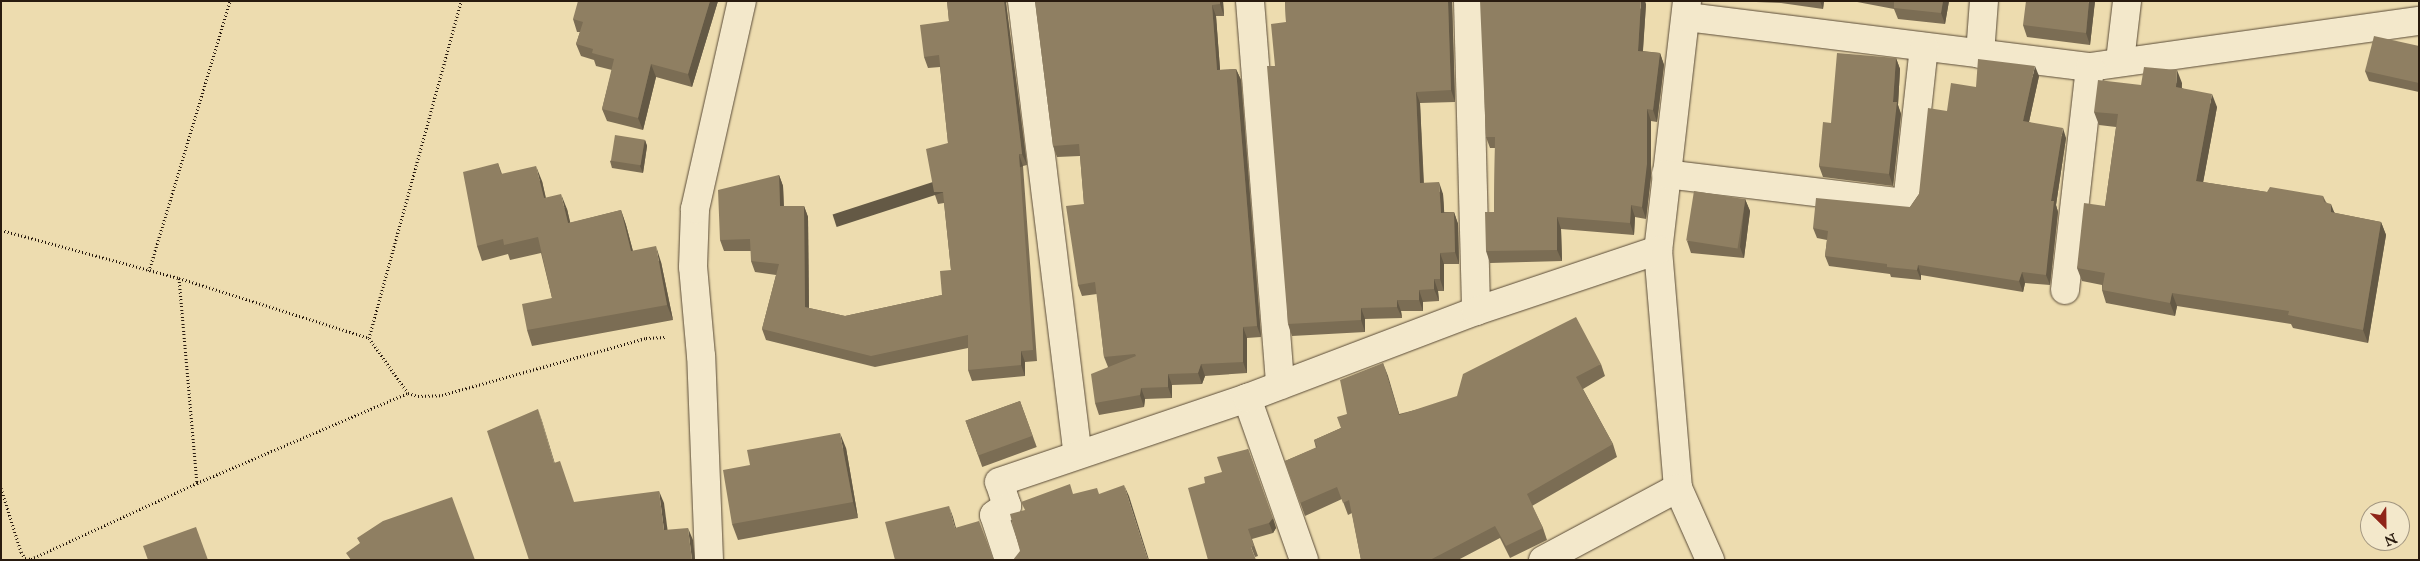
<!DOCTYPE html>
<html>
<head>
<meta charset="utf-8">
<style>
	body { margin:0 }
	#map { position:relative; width:2420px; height:561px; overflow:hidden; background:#eddcaf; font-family:"IM FELL Great Primer",serif }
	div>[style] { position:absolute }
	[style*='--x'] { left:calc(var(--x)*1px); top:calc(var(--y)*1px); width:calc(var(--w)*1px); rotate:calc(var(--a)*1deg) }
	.path>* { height:3px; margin-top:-1.5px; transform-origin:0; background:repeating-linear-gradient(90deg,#291b0f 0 1px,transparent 0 3.5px) }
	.roads { filter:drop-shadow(0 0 1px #5a4b37) drop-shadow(0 0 1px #5a4b37) }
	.minor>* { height:28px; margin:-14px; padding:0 14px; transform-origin:14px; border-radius:14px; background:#f3e8cb }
	.wall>* { inset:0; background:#7b6d54; transform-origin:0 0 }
	.shaded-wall>* { inset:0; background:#645945; transform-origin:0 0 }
	.building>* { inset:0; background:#8f7f62; transform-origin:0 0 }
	span { translate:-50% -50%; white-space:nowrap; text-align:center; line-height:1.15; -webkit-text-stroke:4.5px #f3e8cb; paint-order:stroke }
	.frame { position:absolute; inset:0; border:2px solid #291b0f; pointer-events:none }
	.north { position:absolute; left:2360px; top:501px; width:50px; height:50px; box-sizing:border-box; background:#f3e8cb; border:1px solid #a29680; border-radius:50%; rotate:157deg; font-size:14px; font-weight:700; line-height:20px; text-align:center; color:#291b0f }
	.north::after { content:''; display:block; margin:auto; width:18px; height:22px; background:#8f2418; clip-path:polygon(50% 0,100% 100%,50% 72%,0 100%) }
</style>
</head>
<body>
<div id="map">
	<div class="path">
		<i style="--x:1;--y:230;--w:184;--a:15.1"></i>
		<i style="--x:179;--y:278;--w:199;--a:17.5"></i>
		<i style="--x:369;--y:338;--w:349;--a:-74.7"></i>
		<i style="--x:149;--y:271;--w:282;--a:-73.3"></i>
		<i style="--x:179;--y:278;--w:206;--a:85"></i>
		<i style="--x:369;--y:338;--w:67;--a:54.7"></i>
		<i style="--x:408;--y:393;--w:10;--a:17"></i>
		<i style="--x:418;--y:396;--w:24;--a:-2"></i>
		<i style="--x:442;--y:395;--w:212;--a:-15.6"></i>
		<i style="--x:646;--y:338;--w:20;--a:-3"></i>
		<i style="--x:1;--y:488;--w:67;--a:72.6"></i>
		<i style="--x:21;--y:552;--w:7;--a:56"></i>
		<i style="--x:25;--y:558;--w:6;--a:9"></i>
		<i style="--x:31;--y:559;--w:183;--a:-24.6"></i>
		<i style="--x:197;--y:483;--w:229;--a:-23.1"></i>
	</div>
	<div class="roads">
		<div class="minor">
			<i style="--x:1022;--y:1;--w:456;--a:83"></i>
			<i style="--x:1250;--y:1;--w:385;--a:85.5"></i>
			<i style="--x:1468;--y:1;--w:310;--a:88.5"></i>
			<i style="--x:1687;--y:1;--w:251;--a:96.6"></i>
			<i style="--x:1658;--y:250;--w:239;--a:85.2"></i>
			<i style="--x:1678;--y:488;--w:79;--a:66"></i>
			<i style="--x:1687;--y:17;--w:406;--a:7.1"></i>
			<i style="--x:2090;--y:67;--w:332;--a:-8"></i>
			<i style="--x:1980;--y:54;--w:53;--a:-85.7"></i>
			<i style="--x:2120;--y:61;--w:60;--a:-83.3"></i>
			<i style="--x:1666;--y:174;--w:243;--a:6.9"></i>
			<i style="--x:1907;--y:203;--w:157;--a:-83.8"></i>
			<i style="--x:2065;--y:290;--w:224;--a:-83.6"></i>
			<i style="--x:1247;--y:398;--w:172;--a:70.6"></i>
			<i style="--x:709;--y:560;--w:204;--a:-92.2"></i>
			<i style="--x:701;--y:356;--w:89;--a:-95.1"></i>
			<i style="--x:693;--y:267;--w:58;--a:-88"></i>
			<i style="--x:695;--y:209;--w:213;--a:-77.3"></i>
			<i style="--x:1009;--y:560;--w:47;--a:-108.4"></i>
			<i style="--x:994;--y:515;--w:16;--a:-35"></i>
			<i style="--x:1007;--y:506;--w:25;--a:-108"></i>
			<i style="--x:999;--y:482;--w:262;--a:-18.7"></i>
			<i style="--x:1247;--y:398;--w:245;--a:-20.8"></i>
			<i style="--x:1476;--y:311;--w:192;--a:-18.5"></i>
			<i style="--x:1543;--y:560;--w:153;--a:-28.1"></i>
		</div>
	</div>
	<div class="wall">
		<i style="clip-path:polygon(718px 1px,692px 87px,656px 77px,643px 130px,607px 121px,602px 109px,612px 70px,596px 66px,594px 60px,581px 56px,576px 44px,580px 32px,577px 32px,573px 19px)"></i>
		<i style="clip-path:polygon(947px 1px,1007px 1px,1006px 3px,1027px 165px,1023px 166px,1037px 361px,1025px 362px,1025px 376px,972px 381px,968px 370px,968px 348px,875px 367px,766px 340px,762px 329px,776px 275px,755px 272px,751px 261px,751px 251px,724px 251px,720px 240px,779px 175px,783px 186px,784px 206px,804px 206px,808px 217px,809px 308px,845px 316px,942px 295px,951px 270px,944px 203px,938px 204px,934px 192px,948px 143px,940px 67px,928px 68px,924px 57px,949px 21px)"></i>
		<i style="clip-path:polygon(1035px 1px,1223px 1px,1224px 16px,1216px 16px,1220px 70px,1236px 69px,1241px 80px,1261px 337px,1247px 338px,1247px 373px,1205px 376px,1202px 384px,1172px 385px,1172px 398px,1145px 399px,1144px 407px,1099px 415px,1095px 403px,1108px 367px,1104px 357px,1097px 294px,1082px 296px,1078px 285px,1084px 204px,1080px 156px,1057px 157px,1053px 146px)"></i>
		<i style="clip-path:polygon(1285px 1px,1452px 1px,1455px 102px,1420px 103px,1424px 183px,1443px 194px,1444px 212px,1454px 212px,1458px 224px,1459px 264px,1444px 264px,1444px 291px,1438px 291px,1439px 301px,1423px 302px,1423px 311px,1401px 311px,1402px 318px,1365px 319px,1365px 332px,1292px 336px,1288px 324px,1275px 66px,1286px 22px)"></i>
		<i style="clip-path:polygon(1731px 1px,1824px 1px,1823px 9px,1781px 3px)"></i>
		<i style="clip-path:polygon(1852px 1px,1949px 1px,1945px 24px,1898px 19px,1894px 9px)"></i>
		<i style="clip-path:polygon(2095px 1px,2090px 45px,2027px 37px,2023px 25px)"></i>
		<i style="clip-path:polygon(1646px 4px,1643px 51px,1660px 53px,1664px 65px,1657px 122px,1651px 121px,1651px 176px,1646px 219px,1635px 217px,1634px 235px,1561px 229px,1562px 261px,1490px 263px,1486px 251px,1494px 212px,1495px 148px,1490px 148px,1486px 137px)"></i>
		<i style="clip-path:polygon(2419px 46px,2419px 92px,2369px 81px,2365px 71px)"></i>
		<i style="clip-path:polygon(1896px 58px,1900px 69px,1898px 105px,1901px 114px,1893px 186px,1823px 177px,1819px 166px,1831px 123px)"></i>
		<i style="clip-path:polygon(2039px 76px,2029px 122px,2066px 138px,2056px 205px,2058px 212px,2050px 285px,2025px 283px,2023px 292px,1921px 275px,1921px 280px,1891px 277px,1890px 274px,1829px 266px,1825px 256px,1827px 240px,1817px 238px,1813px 228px,1910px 207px,1919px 194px,1947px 111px,1976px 87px)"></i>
		<i style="clip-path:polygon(2182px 83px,2182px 88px,2217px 107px,2203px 182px,2267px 192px,2323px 196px,2326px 202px,2335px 213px,2381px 222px,2386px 235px,2368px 343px,2293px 328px,2291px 324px,2177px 306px,2175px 316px,2106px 303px,2102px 290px,2102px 285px,2082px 281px,2077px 268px,2105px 206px,2116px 127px,2099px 125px,2094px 112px,2141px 85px)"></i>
		<i style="clip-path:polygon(645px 140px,647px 146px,643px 173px,612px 168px,610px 161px)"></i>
		<i style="clip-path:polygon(498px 163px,502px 174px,542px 181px,546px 198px,567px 209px,570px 223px,621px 210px,626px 225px,633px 251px,661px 262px,673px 320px,532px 346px,527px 330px,552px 298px,541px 253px,510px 260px,508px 254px,482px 261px,477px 246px)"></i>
		<i style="clip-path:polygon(1745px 199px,1750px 211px,1744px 258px,1691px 253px,1687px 241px)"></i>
		<i style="clip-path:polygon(1383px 363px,1399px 414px,1601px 364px,1605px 376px,1583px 389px,1613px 444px,1617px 457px,1532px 506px,1543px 528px,1547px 540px,1510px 558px,1500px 538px,1458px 560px,1361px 560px,1352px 513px,1348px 515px,1342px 499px,1305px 516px,1285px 461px,1316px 448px,1314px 440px,1341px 428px,1347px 414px)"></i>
		<i style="left:1020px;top:401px;width:49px;height:58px;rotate:70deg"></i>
		<i style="clip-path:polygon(846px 448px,858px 518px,738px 540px,732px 524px)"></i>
		<i style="clip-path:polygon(1248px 449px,1276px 528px,1273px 533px,1252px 539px,1258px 556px,1255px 557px,1222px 472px)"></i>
	</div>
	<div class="shaded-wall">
		<i style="clip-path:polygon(710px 1px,718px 1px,692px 87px,688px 74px)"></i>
		<i style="clip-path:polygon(1004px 1px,1007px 1px,1006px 3px,1027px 165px,1022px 154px)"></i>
		<i style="clip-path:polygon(1220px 1px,1223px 1px,1224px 16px,1220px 4px)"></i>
		<i style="clip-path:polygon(1448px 1px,1452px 1px,1455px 102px,1451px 90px)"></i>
		<i style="clip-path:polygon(1641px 1px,1645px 1px,1646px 4px,1642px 62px,1638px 51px)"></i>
		<i style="clip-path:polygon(1820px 1px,1824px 1px,1823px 9px)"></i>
		<i style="clip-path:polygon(1943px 1px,1949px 1px,1945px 24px,1941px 13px)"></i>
		<i style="clip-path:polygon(2089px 1px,2095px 1px,2090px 45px,2086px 33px)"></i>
		<i style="clip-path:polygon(1212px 5px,1216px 16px,1221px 82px,1217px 70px)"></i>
		<i style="clip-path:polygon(1660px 53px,1664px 65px,1657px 122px,1653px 110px)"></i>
		<i style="clip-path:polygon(1896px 58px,1900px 69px,1898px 105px,1901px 114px,1893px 186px,1889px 174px,1893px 102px)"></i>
		<i style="clip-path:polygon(651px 64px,656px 77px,643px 130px,638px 118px)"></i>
		<i style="clip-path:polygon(2035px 66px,2039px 76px,2027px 131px,2023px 121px)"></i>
		<i style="clip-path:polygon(1236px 69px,1241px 80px,1261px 337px,1257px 326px)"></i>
		<i style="clip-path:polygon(2177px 70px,2182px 83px,2180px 100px,2176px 87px)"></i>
		<i style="clip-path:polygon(1416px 92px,1420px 103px,1424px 195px,1420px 183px)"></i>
		<i style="clip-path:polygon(2212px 94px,2217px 107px,2201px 194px,2196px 181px)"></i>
		<i style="clip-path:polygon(1647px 109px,1651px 121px,1651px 176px,1646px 219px,1642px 207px)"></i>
		<i style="clip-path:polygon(2063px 128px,2066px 138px,2056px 205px,2058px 212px,2050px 285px,2046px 275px,2051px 201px)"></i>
		<i style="clip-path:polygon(645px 140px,647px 146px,643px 173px,640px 166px)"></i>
		<i style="left:1019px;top:154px;width:13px;height:196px;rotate:72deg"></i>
		<i style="clip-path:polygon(536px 166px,542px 181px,549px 214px,544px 198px)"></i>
		<i style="clip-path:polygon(779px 175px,783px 186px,784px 218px,780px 206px)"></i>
		<i style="clip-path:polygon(1439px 182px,1443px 194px,1445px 224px,1441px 213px)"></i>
		<i style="clip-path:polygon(561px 194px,567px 209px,574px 238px,568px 223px)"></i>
		<i style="clip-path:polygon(1745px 199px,1750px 211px,1744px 258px,1740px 247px)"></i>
		<i style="clip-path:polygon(2331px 204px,2336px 217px,2331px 212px)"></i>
		<i style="clip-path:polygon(1631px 205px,1635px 217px,1634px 235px,1630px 223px)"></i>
		<i style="clip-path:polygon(804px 206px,808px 217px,809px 318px,805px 307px)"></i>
		<i style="clip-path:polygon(621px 210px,626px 225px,637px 267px,631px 251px)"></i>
		<i style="clip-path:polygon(1454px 212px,1458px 224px,1459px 264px,1455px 252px)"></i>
		<i style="clip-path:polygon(1557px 217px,1561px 229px,1562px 261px,1557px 250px)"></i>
		<i style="clip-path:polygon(2381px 222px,2386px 235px,2368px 343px,2363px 330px)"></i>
		<i style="clip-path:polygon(656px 246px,661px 262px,673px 320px,667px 305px)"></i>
		<i style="clip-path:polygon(1440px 253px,1444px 264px,1444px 291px,1440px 279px)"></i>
		<i style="clip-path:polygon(1918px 265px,1921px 275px,1921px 280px,1917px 270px)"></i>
		<i style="clip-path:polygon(2022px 272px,2025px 283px,2023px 292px,2019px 281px)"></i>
		<i style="clip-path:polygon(1434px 279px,1438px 291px,1439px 301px,1434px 289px)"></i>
		<i style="clip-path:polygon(1419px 290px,1423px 302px,1423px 311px,1419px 300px)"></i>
		<i style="clip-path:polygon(2172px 293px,2177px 306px,2175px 316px,2170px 303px)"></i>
		<i style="clip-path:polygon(1397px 300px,1401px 311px,1402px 318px,1397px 307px)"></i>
		<i style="clip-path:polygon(1361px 308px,1365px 319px,1365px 332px,1361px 320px)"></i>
		<i style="clip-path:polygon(1243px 327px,1247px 338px,1247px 373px,1243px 362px)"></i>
		<i style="clip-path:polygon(1021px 351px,1025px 362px,1025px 376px,1021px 365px)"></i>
		<i style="clip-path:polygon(1383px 363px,1388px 376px,1403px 427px,1399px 415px)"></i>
		<i style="clip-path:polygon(1201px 364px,1205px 376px,1202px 384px,1198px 373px)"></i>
		<i style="clip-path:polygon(1168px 374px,1172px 385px,1172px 398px,1168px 387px)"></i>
		<i style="clip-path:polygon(1141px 388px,1145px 399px,1144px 407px,1140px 395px)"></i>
		<i style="clip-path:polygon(538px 409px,542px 421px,558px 474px,554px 463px)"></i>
		<i style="clip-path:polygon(840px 433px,846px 448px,858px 518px,853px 502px)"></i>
		<i style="clip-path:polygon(1124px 485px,1129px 496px,1149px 560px,1148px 560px)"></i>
		<i style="clip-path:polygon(659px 491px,664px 503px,669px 541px,664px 530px)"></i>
		<i style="clip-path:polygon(949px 506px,953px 517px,959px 539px,955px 528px)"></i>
		<i style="clip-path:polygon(1273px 518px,1276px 528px,1273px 533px,1269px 523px)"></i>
		<i style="clip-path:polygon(688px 528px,693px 540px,695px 560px,692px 560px)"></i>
	</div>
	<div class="building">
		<i style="clip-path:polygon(578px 1px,710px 1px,688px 74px,651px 64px,638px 118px,602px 109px,614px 59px,592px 53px,593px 49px,576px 44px,583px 22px,573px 19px)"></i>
		<i style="clip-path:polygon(947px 1px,1004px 1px,1022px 154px,1019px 154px,1033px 350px,1021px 351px,1021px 365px,968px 370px,968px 335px,871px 356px,762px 329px,779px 264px,751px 261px,750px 239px,720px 240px,718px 190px,779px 175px,780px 206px,804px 206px,805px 307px,845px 316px,942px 295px,940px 271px,951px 270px,943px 192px,934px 192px,926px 149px,948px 143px,939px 55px,924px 57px,920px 25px,949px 21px)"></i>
		<i style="clip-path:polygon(1035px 1px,1220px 1px,1220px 4px,1212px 5px,1217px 70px,1236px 69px,1257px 326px,1243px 327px,1243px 362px,1201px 364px,1198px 373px,1168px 374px,1168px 387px,1141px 388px,1140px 395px,1095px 403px,1091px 374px,1136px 356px,1135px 354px,1104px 357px,1095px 282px,1078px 285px,1066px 206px,1084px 204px,1079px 144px,1053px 146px)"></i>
		<i style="clip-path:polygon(1285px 1px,1448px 1px,1451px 90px,1416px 92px,1420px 183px,1439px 182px,1441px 213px,1454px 212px,1455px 252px,1440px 253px,1440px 279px,1434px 279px,1434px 289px,1419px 290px,1419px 300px,1397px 300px,1397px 307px,1361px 308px,1361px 320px,1288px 324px,1267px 66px,1275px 66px,1271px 24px,1286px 22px)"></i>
		<i style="clip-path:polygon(1480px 1px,1641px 1px,1638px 51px,1660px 53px,1653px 110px,1647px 109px,1647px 164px,1642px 207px,1631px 205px,1630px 223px,1557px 217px,1557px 250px,1486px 251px,1485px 212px,1494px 212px,1495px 137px,1486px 137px)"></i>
		<i style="clip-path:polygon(1894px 1px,1943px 1px,1941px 13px,1894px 8px)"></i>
		<i style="clip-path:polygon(2026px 1px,2089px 1px,2086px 33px,2023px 25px)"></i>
		<i style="clip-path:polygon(2374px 36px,2419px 46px,2419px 83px,2365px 71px)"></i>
		<i style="clip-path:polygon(1837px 53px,1896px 58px,1893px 102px,1897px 102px,1889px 174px,1819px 166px,1823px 122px,1831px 123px)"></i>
		<i style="clip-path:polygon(1978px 59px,2035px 66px,2023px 121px,2063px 128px,2051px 201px,2054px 201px,2046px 275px,2022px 272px,2019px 281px,1918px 265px,1917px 270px,1887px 267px,1887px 264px,1825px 256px,1828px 231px,1813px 228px,1816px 198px,1910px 207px,1919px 194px,1928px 108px,1947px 111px,1951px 83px,1976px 87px)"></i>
		<i style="clip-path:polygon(2144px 67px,2177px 70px,2176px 87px,2212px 94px,2196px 181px,2267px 192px,2270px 187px,2323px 196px,2324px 202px,2331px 204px,2331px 212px,2381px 222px,2363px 330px,2288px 315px,2289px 311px,2172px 293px,2170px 303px,2102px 290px,2105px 273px,2077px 268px,2084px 203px,2105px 206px,2118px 114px,2094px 112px,2098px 80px,2141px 85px)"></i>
		<i style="left:615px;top:135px;width:30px;height:26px;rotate:9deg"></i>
		<i style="clip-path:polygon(498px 163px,501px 174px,536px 166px,544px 198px,561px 194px,568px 223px,621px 210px,631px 251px,656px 246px,667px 305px,527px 330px,522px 304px,552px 298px,538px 237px,504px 245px,503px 239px,477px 246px,463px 172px)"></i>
		<i style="left:1694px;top:191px;width:52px;height:50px;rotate:9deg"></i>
		<i style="clip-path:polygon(1576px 317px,1601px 364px,1576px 377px,1613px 444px,1527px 494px,1543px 528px,1506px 546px,1495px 526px,1430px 560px,1361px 560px,1349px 500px,1343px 503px,1337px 487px,1300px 503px,1285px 461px,1317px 447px,1314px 440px,1341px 428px,1337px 417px,1347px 414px,1340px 380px,1383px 363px,1399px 415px,1457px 396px,1463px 374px)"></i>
		<i style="left:1020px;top:401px;width:37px;height:58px;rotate:70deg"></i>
		<i style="clip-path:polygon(538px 409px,554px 463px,560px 461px,574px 502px,659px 491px,664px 530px,688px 528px,692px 560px,529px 560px,487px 431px)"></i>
		<i style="clip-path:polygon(840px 433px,853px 502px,732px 524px,723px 470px,750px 465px,747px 450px)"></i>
		<i style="clip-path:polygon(1248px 449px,1273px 518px,1269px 523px,1248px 529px,1254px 546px,1251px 547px,1256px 560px,1208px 560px,1188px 488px,1205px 483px,1204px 477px,1222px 472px,1217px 457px)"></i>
		<i style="clip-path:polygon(1070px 484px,1073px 494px,1097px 488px,1099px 494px,1124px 485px,1148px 560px,1013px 560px,1020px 551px,1010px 514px,1025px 510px,1021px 502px)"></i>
		<i style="clip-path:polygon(452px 497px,475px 560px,351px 560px,346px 553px,360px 543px,357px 538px,383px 521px)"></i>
		<i style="clip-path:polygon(949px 506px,955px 528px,979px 521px,994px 560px,895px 560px,885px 522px)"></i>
		<i style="clip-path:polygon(196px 527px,208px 560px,148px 560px,143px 546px)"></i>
	</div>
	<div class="frame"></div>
	<div class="north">N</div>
</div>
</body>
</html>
